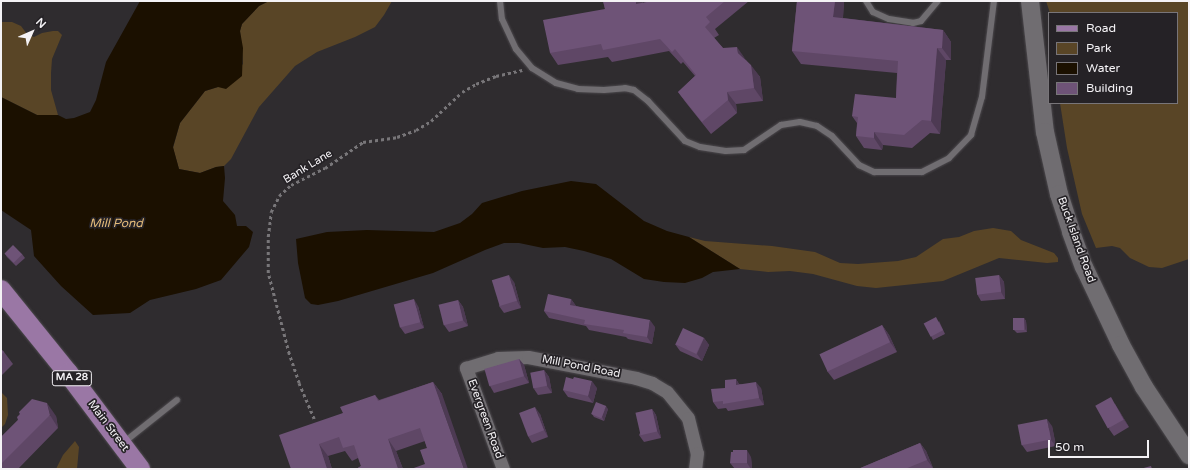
<!DOCTYPE html>
<html>
<head>
<meta charset="utf-8">
<style>
	body { margin:0 }
	#map { position:relative; width:1190px; height:470px; overflow:hidden; background:#2f2c2f; font-family:"Varela Round",sans-serif }
	div>[style] { position:absolute }
	[style*='--x'] { left:calc(var(--x)*1px); top:calc(var(--y)*1px); width:calc(var(--w)*1px); rotate:calc(var(--a)*1deg) }
	.green>* { inset:0; background:#594526 }
	.water>* { inset:0; background:#1b1000 }
	.path>* { height:2.5px; margin-top:-1.25px; transform-origin:0; background:repeating-linear-gradient(90deg,#787679 0 3px,transparent 0 6px) }
	.roads { filter:drop-shadow(0 0 1px #4c494d) drop-shadow(0 0 1px #4c494d) }
	.lane>* { height:6px; margin:-3px; padding:0 3px; transform-origin:3px; border-radius:3px; background:#706d71 }
	.street>* { height:13px; margin:-6.5px; padding:0 6.5px; transform-origin:6.5px; border-radius:6.5px; background:#706d71 }
	.secondary>* { height:18px; margin:-9px; padding:0 9px; transform-origin:9px; border-radius:9px; background:#706d71 }
	.primary>* { height:20px; margin:-10px; padding:0 10px; transform-origin:10px; border-radius:10px; background:#9a77a5 }
	.wall>* { inset:0; background:#5f4766 }
	.shaded-wall>* { inset:0; background:#4d3a53 }
	.building>* { inset:0; background:#6e5377; transform-origin:0 0 }
	span { translate:-50% -50%; white-space:nowrap; text-align:center; line-height:1.15; -webkit-text-stroke:3.5px #252226; paint-order:stroke }
	.shield-label span { padding:1px 3px; background:#252226; border:1px solid; border-radius:3px; -webkit-text-stroke-width:0 }
	.shield-label { font-size:10px; color:#f4f2f5; font-weight:700 }
	.street-label { font-size:11px; color:#f4f2f5 }
	.water-label { font-size:12px; color:#e4bb7a; font-style:italic }
	.frame { position:absolute; inset:0; border:2px solid #f4f2f5; pointer-events:none }
	.legend { position:absolute; left:1048px; top:12px; width:130px; height:92px; box-sizing:border-box; background:#252226; border:1px solid #787579; margin:0; padding:5px 7px; list-style:none; font-size:12px; color:#f4f2f5 }
	.legend li { display:flex; align-items:center; gap:8px; height:20px }
	.legend b { width:20px; border:1px solid #787579 }
	.north { position:absolute; left:12px; top:12px; width:40px; height:40px; -webkit-text-stroke:3px #252226; paint-order:stroke; rotate:45deg; font-size:11px; font-weight:700; line-height:16px; text-align:center; color:#f4f2f5 }
	.north::after { content:''; display:block; margin:auto; width:14px; height:18px; background:#f4f2f5; clip-path:polygon(50% 0,100% 100%,50% 72%,0 100%) }
	.scale { position:absolute; left:1048px; top:440px; width:101px; height:18px; box-sizing:border-box; border:2px solid #f4f2f5; border-top:0; padding-left:5px; font-size:12px; line-height:14px; white-space:nowrap; color:#f4f2f5; -webkit-text-stroke:3px #252226; paint-order:stroke }
</style>
</head>
<body>
<div id="map">
	<div class="green">
		<i style="clip-path:polygon(269px 1px,392px 1px,384px 15px,375px 27px,355px 37px,317px 52px,295px 66px,259px 107px,231px 159px,224px 166px,216px 167px,200px 173px,179px 169px,173px 148px,180px 123px,205px 91px,218px 87px,243px 64px,240px 31px,242px 24px,259px 6px)"></i>
		<i style="clip-path:polygon(1046px 1px,1189px 1px,1189px 259px,1162px 268px,1149px 267px,1130px 258px,1120px 248px,1112px 246px,1096px 248px,1082px 214px,1067px 148px,1060px 103px,1177px 103px,1177px 13px,1050px 13px)"></i>
		<i style="clip-path:polygon(1px 22px,12px 22px,21px 26px,27px 34px,34px 37px,42px 33px,53px 31px,58px 31px,62px 35px,52px 59px,51px 73px,51px 90px,58px 115px,37px 115px,1px 97px)"></i>
		<i style="clip-path:polygon(993px 228px,1011px 231px,1021px 240px,1054px 253px,1058px 258px,1058px 262px,1047px 263px,999px 258px,943px 281px,876px 288px,857px 286px,813px 274px,790px 271px,768px 272px,740px 269px,689px 237px,705px 241px,772px 246px,815px 252px,840px 263px,858px 264px,898px 261px,916px 257px,943px 239px,959px 237px,974px 231px)"></i>
		<i style="clip-path:polygon(1px 392px,7px 398px,8px 415px,5px 424px,1px 428px)"></i>
		<i style="clip-path:polygon(75px 441px,79px 447px,77px 469px,56px 469px,63px 455px)"></i>
	</div>
	<div class="water">
		<i style="clip-path:polygon(140px 1px,269px 1px,259px 6px,242px 24px,240px 31px,243px 48px,242px 76px,226px 89px,218px 87px,205px 91px,180px 123px,173px 147px,179px 169px,200px 173px,216px 167px,224px 166px,225px 178px,223px 201px,235px 215px,237px 226px,246px 226px,253px 232px,249px 247px,221px 280px,196px 289px,150px 300px,130px 313px,93px 315px,61px 286px,34px 256px,31px 230px,1px 210px,1px 97px,37px 115px,58px 115px,66px 119px,74px 118px,90px 112px,96px 100px,106px 62px)"></i>
		<i style="clip-path:polygon(571px 181px,596px 184px,644px 221px,667px 231px,689px 237px,740px 269px,713px 272px,702px 278px,685px 283px,664px 282px,644px 279px,611px 259px,584px 251px,565px 247px,543px 248px,519px 243px,504px 243px,485px 250px,433px 273px,338px 301px,318px 305px,311px 304px,305px 298px,298px 263px,296px 239px,327px 232px,367px 230px,434px 232px,460px 223px,472px 214px,482px 203px,522px 191px)"></i>
	</div>
	<div class="path">
		<i style="--x:314;--y:419;--w:39;--a:-113"></i>
		<i style="--x:299;--y:383;--w:31;--a:-109"></i>
		<i style="--x:289;--y:354;--w:84;--a:-104.5"></i>
		<i style="--x:268;--y:273;--w:36;--a:-90"></i>
		<i style="--x:268;--y:237;--w:25;--a:-83"></i>
		<i style="--x:271;--y:212;--w:18;--a:-63"></i>
		<i style="--x:279;--y:196;--w:16;--a:-43"></i>
		<i style="--x:291;--y:185;--w:38;--a:-27"></i>
		<i style="--x:325;--y:168;--w:46;--a:-34.4"></i>
		<i style="--x:363;--y:142;--w:34;--a:-8"></i>
		<i style="--x:397;--y:137;--w:20;--a:-20"></i>
		<i style="--x:416;--y:130;--w:17;--a:-31"></i>
		<i style="--x:431;--y:121;--w:42;--a:-43.1"></i>
		<i style="--x:462;--y:92;--w:16;--a:-30"></i>
		<i style="--x:476;--y:84;--w:22;--a:-22"></i>
		<i style="--x:496;--y:76;--w:27;--a:-13"></i>
	</div>
	<div class="roads">
		<div class="lane">
			<i style="--x:500;--y:1;--w:18;--a:84"></i>
			<i style="--x:502;--y:19;--w:33;--a:65"></i>
			<i style="--x:516;--y:49;--w:25;--a:50"></i>
			<i style="--x:532;--y:68;--w:28;--a:32"></i>
			<i style="--x:556;--y:83;--w:23;--a:15"></i>
			<i style="--x:578;--y:89;--w:26;--a:2"></i>
			<i style="--x:604;--y:90;--w:21;--a:-5"></i>
			<i style="--x:625;--y:88;--w:9;--a:13"></i>
			<i style="--x:634;--y:90;--w:18;--a:38"></i>
			<i style="--x:648;--y:101;--w:54;--a:47.2"></i>
			<i style="--x:685;--y:141;--w:16;--a:22"></i>
			<i style="--x:700;--y:147;--w:26;--a:9"></i>
			<i style="--x:726;--y:151;--w:18;--a:-3"></i>
			<i style="--x:744;--y:150;--w:45;--a:-34"></i>
			<i style="--x:781;--y:125;--w:19;--a:-9"></i>
			<i style="--x:800;--y:122;--w:17;--a:13"></i>
			<i style="--x:817;--y:126;--w:18;--a:34"></i>
			<i style="--x:832;--y:136;--w:40;--a:47"></i>
			<i style="--x:859;--y:165;--w:17;--a:25"></i>
			<i style="--x:874;--y:172;--w:48;--a:0"></i>
			<i style="--x:922;--y:172;--w:30;--a:-27"></i>
			<i style="--x:949;--y:158;--w:32;--a:-46"></i>
			<i style="--x:971;--y:135;--w:40;--a:-74"></i>
			<i style="--x:982;--y:97;--w:97;--a:-82.9"></i>
			<i style="--x:866;--y:1;--w:13;--a:58"></i>
			<i style="--x:873;--y:12;--w:17;--a:24"></i>
			<i style="--x:889;--y:19;--w:24;--a:9"></i>
			<i style="--x:913;--y:23;--w:8;--a:-14"></i>
			<i style="--x:921;--y:21;--w:26;--a:-50"></i>
			<i style="--x:123;--y:443;--w:69;--a:-38.5"></i>
		</div>
		<div class="street">
			<i style="--x:503;--y:469;--w:108;--a:-110.1"></i>
			<i style="--x:466;--y:368;--w:34;--a:-17"></i>
			<i style="--x:498;--y:358;--w:30;--a:-2"></i>
			<i style="--x:528;--y:357;--w:110;--a:11"></i>
			<i style="--x:636;--y:378;--w:17;--a:17"></i>
			<i style="--x:652;--y:383;--w:17;--a:31"></i>
			<i style="--x:667;--y:392;--w:33;--a:51"></i>
			<i style="--x:688;--y:418;--w:36;--a:76"></i>
			<i style="--x:697;--y:453;--w:16;--a:97"></i>
		</div>
		<div class="secondary">
			<i style="--x:1030;--y:1;--w:132;--a:83.5"></i>
			<i style="--x:1045;--y:132;--w:64;--a:77.3"></i>
			<i style="--x:1059;--y:194;--w:40;--a:72"></i>
			<i style="--x:1071;--y:232;--w:37;--a:70"></i>
			<i style="--x:1084;--y:267;--w:86;--a:64.6"></i>
			<i style="--x:1121;--y:345;--w:48;--a:61.3"></i>
			<i style="--x:1144;--y:387;--w:82;--a:56.5"></i>
		</div>
		<div class="primary">
			<i style="--x:1;--y:290;--w:107;--a:51.1"></i>
			<i style="--x:68;--y:373;--w:120;--a:53.1"></i>
		</div>
	</div>
	<div class="wall">
		<i style="clip-path:polygon(603px 1px,642px 1px,643px 3px,652px 1px,749px 1px,715px 29px,719px 35px,714px 38px,723px 48px,746px 60px,760px 77px,763px 101px,736px 104px,737px 113px,711px 134px,687px 104px,678px 92px,695px 76px,683px 62px,681px 64px,669px 51px,612px 62px,608px 57px,558px 65px,550px 53px,605px 9px)"></i>
		<i style="clip-path:polygon(797px 1px,844px 1px,843px 18px,943px 30px,951px 42px,951px 60px,946px 60px,940px 134px,930px 133px,912px 148px,883px 145px,882px 150px,864px 148px,856px 136px,857px 123px,852px 116px,896px 98px,897px 73px,801px 64px,792px 51px)"></i>
		<i style="clip-path:polygon(5px 254px,22px 254px,25px 258px,16px 266px,7px 257px)"></i>
		<i style="clip-path:polygon(999px 275px,1004px 282px,1005px 299px,981px 301px,977px 294px)"></i>
		<i style="clip-path:polygon(514px 282px,521px 308px,504px 313px,499px 306px)"></i>
		<i style="clip-path:polygon(571px 299px,576px 306px,655px 327px,652px 344px,628px 339px,626px 337px,589px 330px,586px 326px,549px 318px,544px 311px)"></i>
		<i style="clip-path:polygon(458px 300px,463px 307px,468px 326px,449px 332px,444px 325px)"></i>
		<i style="clip-path:polygon(418px 306px,424px 328px,405px 334px,400px 327px)"></i>
		<i style="clip-path:polygon(1024px 318px,1026px 321px,1027px 332px,1017px 333px,1014px 330px)"></i>
		<i style="clip-path:polygon(939px 321px,945px 334px,933px 340px,931px 336px)"></i>
		<i style="clip-path:polygon(882px 325px,889px 335px,897px 352px,834px 380px,827px 371px)"></i>
		<i style="clip-path:polygon(704px 338px,709px 345px,702px 361px,680px 351px,675px 344px)"></i>
		<i style="clip-path:polygon(1px 349px,4px 352px,13px 364px,1px 376px)"></i>
		<i style="clip-path:polygon(519px 359px,524px 365px,529px 383px,494px 393px,490px 386px)"></i>
		<i style="clip-path:polygon(544px 370px,549px 377px,552px 393px,538px 395px,534px 389px)"></i>
		<i style="clip-path:polygon(736px 379px,739px 384px,761px 388px,764px 405px,728px 411px,726px 408px,718px 409px,713px 402px,725px 388px)"></i>
		<i style="clip-path:polygon(433px 382px,442px 394px,425px 464px,427px 448px,425px 441px,396px 451px,403px 469px,356px 469px,361px 466px,358px 458px,352px 461px,345px 451px,328px 456px,332px 469px,291px 469px,343px 413px,375px 395px,379px 400px)"></i>
		<i style="clip-path:polygon(597px 388px,593px 403px,568px 397px,563px 390px)"></i>
		<i style="clip-path:polygon(1115px 404px,1129px 427px,1114px 436px,1109px 429px)"></i>
		<i style="clip-path:polygon(608px 409px,604px 421px,594px 417px,592px 414px)"></i>
		<i style="clip-path:polygon(652px 409px,656px 415px,661px 438px,644px 442px,639px 435px)"></i>
		<i style="clip-path:polygon(19px 412px,56px 416px,58px 428px,18px 469px,1px 469px,1px 437px,18px 420px,20px 414px)"></i>
		<i style="clip-path:polygon(540px 414px,548px 437px,532px 443px,528px 436px)"></i>
		<i style="clip-path:polygon(1052px 426px,1056px 446px,1027px 452px,1022px 445px)"></i>
		<i style="clip-path:polygon(920px 443px,926px 451px,933px 468px,931px 469px,858px 469px)"></i>
		<i style="clip-path:polygon(751px 457px,752px 469px,735px 469px,730px 463px)"></i>
	</div>
	<div class="shaded-wall">
		<i style="clip-path:polygon(636px 1px,642px 1px,645px 16px,636px 4px)"></i>
		<i style="clip-path:polygon(835px 1px,844px 1px,842px 30px,833px 17px)"></i>
		<i style="clip-path:polygon(943px 30px,951px 42px,951px 60px,942px 48px)"></i>
		<i style="clip-path:polygon(737px 47px,746px 60px,738px 53px)"></i>
		<i style="clip-path:polygon(937px 48px,946px 60px,940px 134px,931px 121px)"></i>
		<i style="clip-path:polygon(751px 65px,760px 77px,763px 101px,754px 88px)"></i>
		<i style="clip-path:polygon(727px 92px,736px 104px,737px 113px,728px 100px)"></i>
		<i style="clip-path:polygon(874px 132px,883px 145px,882px 150px,874px 138px)"></i>
		<i style="clip-path:polygon(509px 275px,514px 282px,521px 308px,517px 301px)"></i>
		<i style="clip-path:polygon(999px 275px,1004px 282px,1005px 299px,1001px 292px)"></i>
		<i style="clip-path:polygon(414px 299px,418px 306px,424px 328px,420px 322px)"></i>
		<i style="clip-path:polygon(571px 299px,576px 306px,574px 312px,570px 305px)"></i>
		<i style="clip-path:polygon(458px 300px,463px 307px,468px 326px,463px 320px)"></i>
		<i style="clip-path:polygon(1024px 318px,1026px 321px,1027px 332px,1025px 329px)"></i>
		<i style="clip-path:polygon(650px 320px,655px 327px,652px 344px,647px 337px)"></i>
		<i style="clip-path:polygon(882px 325px,889px 335px,897px 352px,890px 342px)"></i>
		<i style="clip-path:polygon(704px 338px,709px 345px,702px 361px,697px 354px)"></i>
		<i style="clip-path:polygon(519px 359px,524px 365px,529px 383px,524px 376px)"></i>
		<i style="clip-path:polygon(544px 370px,549px 377px,552px 393px,547px 386px)"></i>
		<i style="clip-path:polygon(736px 379px,740px 386px,736px 385px)"></i>
		<i style="clip-path:polygon(592px 381px,597px 388px,593px 403px,588px 396px)"></i>
		<i style="clip-path:polygon(433px 382px,442px 394px,468px 469px,464px 469px)"></i>
		<i style="clip-path:polygon(756px 382px,761px 388px,764px 405px,759px 398px)"></i>
		<i style="clip-path:polygon(1111px 397px,1115px 404px,1129px 427px,1124px 420px)"></i>
		<i style="clip-path:polygon(47px 403px,56px 416px,58px 428px,50px 415px)"></i>
		<i style="clip-path:polygon(606px 406px,608px 409px,604px 421px,602px 417px)"></i>
		<i style="clip-path:polygon(535px 407px,540px 414px,548px 437px,544px 430px)"></i>
		<i style="clip-path:polygon(652px 409px,656px 415px,661px 438px,657px 431px)"></i>
		<i style="clip-path:polygon(1047px 419px,1052px 426px,1056px 446px,1051px 440px)"></i>
		<i style="clip-path:polygon(388px 439px,396px 451px,403px 469px,398px 469px)"></i>
		<i style="clip-path:polygon(920px 443px,926px 451px,933px 468px,927px 460px)"></i>
		<i style="clip-path:polygon(319px 444px,328px 456px,332px 469px,327px 469px)"></i>
		<i style="clip-path:polygon(747px 450px,751px 457px,752px 469px,751px 469px,747px 463px)"></i>
	</div>
	<div class="building">
		<i style="clip-path:polygon(603px 1px,636px 1px,636px 4px,652px 1px,725px 1px,706px 17px,710px 22px,705px 27px,723px 48px,737px 47px,738px 53px,751px 65px,754px 88px,727px 92px,728px 100px,702px 122px,678px 92px,696px 75px,675px 49px,672px 52px,660px 39px,603px 50px,601px 44px,550px 53px,543px 20px,605px 9px)"></i>
		<i style="clip-path:polygon(797px 1px,835px 1px,833px 17px,943px 30px,942px 48px,937px 48px,931px 121px,922px 120px,904px 135px,874px 132px,874px 138px,856px 136px,858px 117px,852px 116px,855px 94px,896px 98px,898px 61px,792px 51px)"></i>
		<i style="left:13px;top:245px;width:13px;height:12px;rotate:45deg"></i>
		<i style="left:509px;top:275px;width:27px;height:18px;rotate:73deg"></i>
		<i style="left:999px;top:275px;width:17px;height:24px;rotate:83deg"></i>
		<i style="clip-path:polygon(548px 294px,571px 299px,570px 305px,650px 320px,647px 337px,623px 333px,624px 330px,584px 324px,585px 320px,544px 311px)"></i>
		<i style="left:414px;top:299px;width:24px;height:21px;rotate:75deg"></i>
		<i style="left:458px;top:300px;width:21px;height:20px;rotate:76deg"></i>
		<i style="left:936px;top:317px;width:15px;height:14px;rotate:62deg"></i>
		<i style="left:1013px;top:318px;width:11px;height:12px"></i>
		<i style="left:882px;top:325px;width:19px;height:69px;rotate:65deg"></i>
		<i style="left:683px;top:328px;width:23px;height:18px;rotate:25deg"></i>
		<i style="clip-path:polygon(1px 349px,4px 352px,1px 355px)"></i>
		<i style="left:519px;top:359px;width:18px;height:36px;rotate:74deg"></i>
		<i style="left:544px;top:370px;width:16px;height:14px;rotate:79deg"></i>
		<i style="clip-path:polygon(566px 377px,573px 379px,574px 377px,592px 381px,588px 396px,563px 390px)"></i>
		<i style="clip-path:polygon(736px 379px,736px 385px,756px 382px,759px 398px,723px 404px,723px 401px,713px 402px,711px 389px,725px 388px,725px 380px)"></i>
		<i style="clip-path:polygon(433px 382px,464px 469px,411px 469px,425px 464px,420px 450px,427px 448px,420px 428px,388px 439px,398px 469px,356px 469px,361px 466px,354px 445px,343px 448px,339px 437px,319px 444px,327px 469px,291px 469px,279px 435px,343px 413px,340px 407px,375px 395px,378px 401px)"></i>
		<i style="left:1111px;top:397px;width:26px;height:18px;rotate:61deg"></i>
		<i style="clip-path:polygon(32px 399px,47px 403px,50px 415px,1px 464px,1px 437px,18px 420px,17px 417px,20px 414px,19px 412px)"></i>
		<i style="left:596px;top:402px;width:11px;height:13px;rotate:22deg"></i>
		<i style="left:535px;top:407px;width:25px;height:17px;rotate:69deg"></i>
		<i style="left:652px;top:409px;width:23px;height:17px;rotate:77deg"></i>
		<i style="left:1047px;top:419px;width:21px;height:30px;rotate:79deg"></i>
		<i style="clip-path:polygon(920px 443px,927px 460px,905px 469px,858px 469px)"></i>
		<i style="clip-path:polygon(733px 450px,747px 450px,747px 463px,730px 463px,731px 452px,733px 452px)"></i>
		<i style="clip-path:polygon(1151px 466px,1152px 469px,1140px 469px)"></i>
	</div>
	<div class="shield-label">
		<span style="left:72px;top:378px">MA 28</span>
	</div>
	<div class="street-label">
		<span style="left:308px;top:167px;rotate:-31deg">Bank Lane</span>
		<span style="left:1076px;top:240px;rotate:70deg">Buck Island Road</span>
		<span style="left:581px;top:367px;rotate:11deg">Mill Pond Road</span>
		<span style="left:485px;top:419px;rotate:70deg">Evergreen Road</span>
		<span style="left:108px;top:426px;rotate:53deg">Main Street</span>
	</div>
	<div class="water-label">
		<span style="left:116px;top:224px">Mill Pond</span>
	</div>
	<div class="frame"></div>
	<ul class="legend">
	<li><b style="height:5px;background:#9a77a5"></b>Road</li>
	<li><b style="height:11px;background:#594526"></b>Park</li>
	<li><b style="height:11px;background:#1b1000"></b>Water</li>
	<li><b style="height:11px;background:#6e5377"></b>Building</li>
	</ul>
	<div class="north">N</div>
	<div class="scale">50 m</div>
</div>
</body>
</html>
